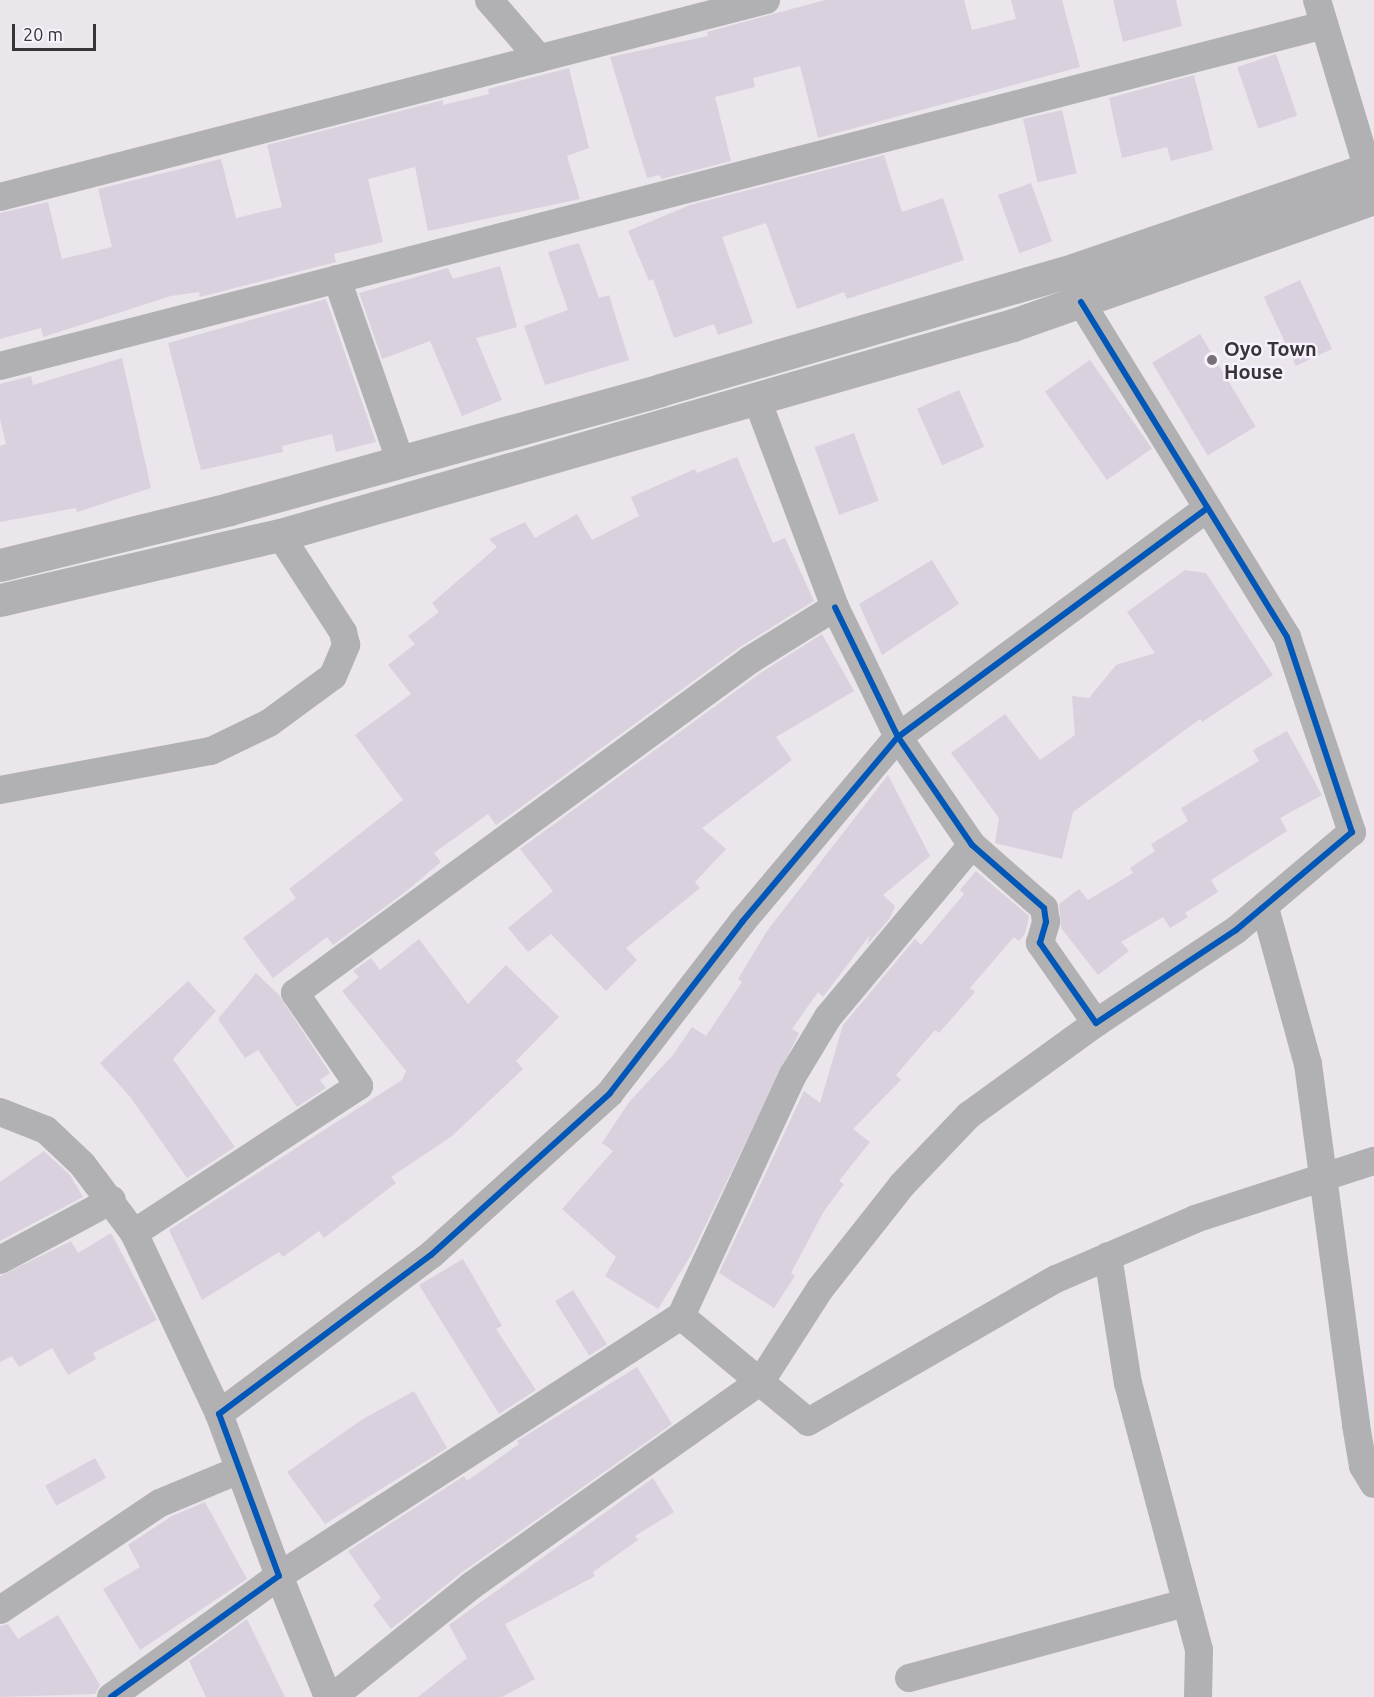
<!DOCTYPE html>
<html>
<head>
<meta charset="utf-8">
<style>
	body { margin:0 }
	#map { position:relative; width:1374px; height:1697px; overflow:hidden; background:#eae6ec; font-family:Ubuntu,sans-serif }
	div>[style] { position:absolute }
	[style*='--x'] { left:calc(var(--x)*1px); top:calc(var(--y)*1px); width:calc(var(--w)*1px); rotate:calc(var(--a)*1deg) }
	.building>* { inset:0; background:#dad1de; transform-origin:0 0 }
	.minor>* { height:28px; margin:-14px; padding:0 14px; transform-origin:14px; border-radius:14px; background:#b1b0b2 }
	.tertiary>* { height:33px; margin:-16.5px; padding:0 16.5px; transform-origin:16.5px; border-radius:16.5px; background:#b1b0b2 }
	.cycleway>* { height:6px; margin:-3px; padding:0 3px; transform-origin:3px; border-radius:3px; background:#0057b8 }
	.dots>* { width:16px; height:16px; translate:-50% -50%; box-sizing:border-box; border:3px solid #f8f2fc; border-radius:50% }
	span { translate:-50% -50%; white-space:nowrap; text-align:center; line-height:1.15; -webkit-text-stroke:4.5px #f8f2fc; paint-order:stroke }
	.poi-label { font-size:20px; color:#383539; font-weight:700 }
	.left { translate:0 -50%; text-align:left }
	.scale { position:absolute; left:12px; top:24px; width:84px; height:27px; box-sizing:border-box; border:3px solid #383539; border-top:0; padding-left:8px; font-size:18px; line-height:21px; white-space:nowrap; color:#383539; -webkit-text-stroke:4px #f8f2fc; paint-order:stroke }
</style>
</head>
<body>
<div id="map">
	<div class="building">
		<i style="clip-path:polygon(825px 0,964px 0,972px 30px,1016px 19px,1011px 0,1062px 0,1080px 67px,818px 138px,800px 66px,753px 78px,755px 87px,715px 97px,731px 161px,661px 179px,660px 175px,647px 178px,610px 57px,708px 36px,707px 32px)"></i>
		<i style="clip-path:polygon(1113px 0,1176px 0,1182px 26px,1123px 42px)"></i>
		<i style="left:1276px;top:54px;width:65px;height:41px;rotate:71deg"></i>
		<i style="clip-path:polygon(569px 68px,589px 148px,567px 156px,580px 199px,428px 231px,415px 167px,368px 179px,383px 242px,334px 254px,336px 262px,200px 297px,199px 292px,171px 296px,43px 337px,41px 328px,0 339px,0 213px,48px 202px,62px 259px,112px 247px,98px 189px,221px 159px,236px 218px,282px 207px,267px 145px,443px 100px,443px 105px,489px 94px,488px 89px)"></i>
		<i style="clip-path:polygon(1194px 75px,1213px 150px,1171px 161px,1167px 147px,1122px 158px,1109px 98px)"></i>
		<i style="left:1062px;top:110px;width:65px;height:40px;rotate:77deg"></i>
		<i style="clip-path:polygon(884px 155px,902px 212px,943px 198px,964px 260px,847px 299px,844px 292px,797px 309px,766px 223px,722px 237px,753px 323px,718px 335px,714px 324px,674px 338px,653px 279px,649px 281px,628px 231px,690px 205px)"></i>
		<i style="left:1031px;top:183px;width:62px;height:35px;rotate:70deg"></i>
		<i style="clip-path:polygon(579px 243px,599px 298px,609px 295px,629px 360px,545px 385px,524px 326px,568px 310px,548px 252px)"></i>
		<i style="clip-path:polygon(500px 266px,517px 327px,476px 338px,502px 400px,462px 416px,430px 341px,382px 359px,359px 293px,448px 268px,453px 279px)"></i>
		<i style="left:1300px;top:280px;width:76px;height:40px;rotate:65deg"></i>
		<i style="clip-path:polygon(326px 299px,376px 442px,336px 452px,332px 434px,282px 446px,283px 452px,201px 470px,168px 343px)"></i>
		<i style="left:1200px;top:334px;width:108px;height:56px;rotate:59deg"></i>
		<i style="clip-path:polygon(122px 358px,151px 488px,77px 512px,76px 508px,0 522px,0 446px,6px 444px,0 419px,0 384px,31px 376px,33px 385px)"></i>
		<i style="left:1090px;top:360px;width:108px;height:55px;rotate:55deg"></i>
		<i style="left:959px;top:390px;width:62px;height:46px;rotate:66deg"></i>
		<i style="left:854px;top:433px;width:72px;height:42px;rotate:70deg"></i>
		<i style="clip-path:polygon(737px 457px,773px 543px,785px 538px,814px 601px,740px 647px,499px 823px,496px 825px,488px 814px,434px 853px,441px 862px,404px 893px,333px 945px,327px 937px,273px 978px,243px 938px,296px 898px,289px 889px,403px 800px,355px 735px,411px 694px,388px 665px,415px 644px,408px 636px,439px 612px,432px 603px,497px 547px,489px 539px,525px 522px,535px 538px,577px 514px,592px 540px,639px 516px,631px 497px,695px 469px,697px 473px)"></i>
		<i style="clip-path:polygon(932px 560px,959px 604px,882px 655px,859px 604px)"></i>
		<i style="clip-path:polygon(1185px 570px,1206px 573px,1273px 675px,1202px 722px,1200px 719px,1073px 812px,1062px 859px,995px 843px,999px 818px,951px 753px,1005px 714px,1040px 760px,1075px 735px,1072px 696px,1089px 698px,1116px 665px,1155px 653px,1127px 612px)"></i>
		<i style="clip-path:polygon(822px 634px,854px 691px,776px 737px,792px 760px,702px 828px,726px 849px,695px 882px,700px 888px,626px 948px,637px 960px,606px 991px,551px 934px,528px 952px,508px 928px,553px 891px,520px 849px,759px 674px)"></i>
		<i style="clip-path:polygon(1287px 731px,1322px 795px,1280px 818px,1287px 831px,1211px 880px,1218px 892px,1185px 913px,1188px 917px,1170px 928px,1163px 917px,1121px 942px,1129px 951px,1098px 975px,1061px 928px,1059px 904px,1079px 889px,1088px 900px,1133px 873px,1130px 868px,1155px 851px,1151px 844px,1188px 821px,1181px 808px,1259px 761px,1253px 750px)"></i>
		<i style="clip-path:polygon(888px 775px,930px 856px,883px 895px,895px 906px,890px 918px,867px 945px,870px 935px,823px 997px,818px 992px,792px 1029px,799px 1033px,691px 1255px,658px 1309px,605px 1276px,616px 1257px,562px 1209px,613px 1151px,602px 1143px,629px 1102px,673px 1055px,692px 1027px,706px 1036px,742px 982px,738px 979px,767px 931px)"></i>
		<i style="clip-path:polygon(976px 871px,1029px 916px,1025px 934px,1019px 941px,1014px 937px,970px 988px,975px 992px,939px 1033px,935px 1030px,896px 1075px,901px 1080px,853px 1129px,870px 1142px,839px 1181px,844px 1184px,824px 1211px,791px 1273px,795px 1276px,774px 1308px,719px 1273px,804px 1091px,820px 1103px,843px 1025px,915px 939px,921px 945px,964px 894px,960px 890px)"></i>
		<i style="clip-path:polygon(419px 939px,468px 1004px,506px 965px,559px 1017px,516px 1061px,523px 1069px,452px 1136px,391px 1177px,396px 1183px,324px 1238px,319px 1231px,283px 1257px,279px 1252px,202px 1300px,169px 1230px,402px 1080px,406px 1071px,342px 991px,359px 977px,353px 971px,371px 958px,380px 970px)"></i>
		<i style="clip-path:polygon(256px 973px,279px 995px,330px 1073px,320px 1080px,326px 1088px,297px 1107px,258px 1050px,245px 1058px,218px 1019px)"></i>
		<i style="clip-path:polygon(188px 981px,216px 1011px,173px 1059px,235px 1147px,187px 1178px,131px 1098px,100px 1063px)"></i>
		<i style="clip-path:polygon(44px 1151px,70px 1175px,83px 1197px,0 1241px,0 1182px)"></i>
		<i style="clip-path:polygon(111px 1233px,157px 1320px,93px 1353px,96px 1359px,68px 1375px,52px 1348px,19px 1367px,12px 1356px,0 1362px,0 1276px,71px 1241px,78px 1253px)"></i>
		<i style="clip-path:polygon(463px 1259px,502px 1326px,496px 1329px,536px 1390px,499px 1414px,419px 1285px)"></i>
		<i style="left:573px;top:1290px;width:64px;height:21px;rotate:58deg"></i>
		<i style="clip-path:polygon(637px 1367px,672px 1424px,461px 1573px,391px 1629px,373px 1605px,381px 1598px,348px 1551px,464px 1476px,467px 1481px,519px 1444px,517px 1441px)"></i>
		<i style="clip-path:polygon(414px 1391px,447px 1448px,325px 1524px,287px 1472px,363px 1419px)"></i>
		<i style="left:95px;top:1458px;width:23px;height:57px;rotate:61deg"></i>
		<i style="clip-path:polygon(653px 1478px,674px 1512px,635px 1536px,638px 1540px,593px 1572px,595px 1576px,505px 1624px,535px 1679px,502px 1697px,418px 1697px,467px 1658px,449px 1625px)"></i>
		<i style="clip-path:polygon(205px 1502px,247px 1579px,140px 1650px,103px 1589px,140px 1567px,128px 1545px,172px 1516px)"></i>
		<i style="clip-path:polygon(58px 1615px,100px 1685px,95px 1694px,0 1697px,0 1626px,8px 1624px,18px 1639px)"></i>
		<i style="clip-path:polygon(247px 1619px,285px 1697px,206px 1697px,189px 1661px)"></i>
	</div>
	<div class="minor">
		<i style="--x:489;--y:0;--w:77;--a:49.2"></i>
		<i style="--x:1317;--y:0;--w:177;--a:73.3"></i>
		<i style="--x:0;--y:197;--w:791;--a:-14.42"></i>
		<i style="--x:337;--y:279;--w:192;--a:70.8"></i>
		<i style="--x:1081;--y:302;--w:393;--a:58.4"></i>
		<i style="--x:1287;--y:637;--w:206;--a:71.6"></i>
		<i style="--x:1352;--y:832;--w:152;--a:139.8"></i>
		<i style="--x:1236;--y:930;--w:168;--a:146.4"></i>
		<i style="--x:1096;--y:1023;--w:98;--a:-125"></i>
		<i style="--x:1040;--y:943;--w:22;--a:-74"></i>
		<i style="--x:1046;--y:922;--w:14;--a:-98"></i>
		<i style="--x:1044;--y:908;--w:96;--a:-138.8"></i>
		<i style="--x:972;--y:845;--w:131;--a:-124.4"></i>
		<i style="--x:898;--y:737;--w:385;--a:-36.5"></i>
		<i style="--x:0;--y:366;--w:1367;--a:-14.44"></i>
		<i style="--x:0;--y:790;--w:215;--a:-10.5"></i>
		<i style="--x:211;--y:751;--w:64;--a:-25.8"></i>
		<i style="--x:269;--y:723;--w:79;--a:-36.3"></i>
		<i style="--x:333;--y:676;--w:34;--a:-67"></i>
		<i style="--x:346;--y:645;--w:13;--a:-103"></i>
		<i style="--x:343;--y:632;--w:116;--a:-123"></i>
		<i style="--x:1265;--y:908;--w:162;--a:74.6"></i>
		<i style="--x:1308;--y:1064;--w:364;--a:82.4"></i>
		<i style="--x:1356;--y:1425;--w:42;--a:80.3"></i>
		<i style="--x:1363;--y:1466;--w:21;--a:59"></i>
		<i style="--x:0;--y:1112;--w:49;--a:21.4"></i>
		<i style="--x:46;--y:1130;--w:50;--a:43.4"></i>
		<i style="--x:82;--y:1164;--w:86;--a:53"></i>
		<i style="--x:134;--y:1233;--w:269;--a:-33.2"></i>
		<i style="--x:359;--y:1086;--w:113;--a:-124.5"></i>
		<i style="--x:295;--y:993;--w:564;--a:-36.2"></i>
		<i style="--x:750;--y:660;--w:100;--a:-31.9"></i>
		<i style="--x:835;--y:607;--w:222;--a:-110.6"></i>
		<i style="--x:134;--y:1233;--w:200;--a:64.8"></i>
		<i style="--x:1108;--y:1256;--w:129;--a:81.1"></i>
		<i style="--x:1128;--y:1383;--w:276;--a:75.1"></i>
		<i style="--x:1199;--y:1650;--w:47;--a:91.2"></i>
		<i style="--x:0;--y:1260;--w:127;--a:-28.2"></i>
		<i style="--x:681;--y:1316;--w:165;--a:39.8"></i>
		<i style="--x:808;--y:1422;--w:286;--a:-30"></i>
		<i style="--x:1056;--y:1279;--w:151;--a:-23.3"></i>
		<i style="--x:1195;--y:1219;--w:188;--a:-18"></i>
		<i style="--x:0;--y:1610;--w:192;--a:-33.8"></i>
		<i style="--x:160;--y:1503;--w:86;--a:-22.7"></i>
		<i style="--x:909;--y:1678;--w:287;--a:-15.2"></i>
		<i style="--x:111;--y:1697;--w:207;--a:-35.8"></i>
		<i style="--x:279;--y:1576;--w:173;--a:-110.3"></i>
		<i style="--x:219;--y:1414;--w:265;--a:-36.9"></i>
		<i style="--x:431;--y:1255;--w:241;--a:-42.1"></i>
		<i style="--x:610;--y:1093;--w:216;--a:-52.3"></i>
		<i style="--x:742;--y:922;--w:242;--a:-49.9"></i>
		<i style="--x:898;--y:737;--w:144;--a:-115.9"></i>
		<i style="--x:328;--y:1697;--w:131;--a:-112"></i>
		<i style="--x:279;--y:1576;--w:479;--a:-32.9"></i>
		<i style="--x:681;--y:1316;--w:266;--a:-65.1"></i>
		<i style="--x:793;--y:1075;--w:68;--a:-58.9"></i>
		<i style="--x:828;--y:1017;--w:224;--a:-50.1"></i>
		<i style="--x:333;--y:1697;--w:177;--a:-38.8"></i>
		<i style="--x:471;--y:1586;--w:355;--a:-35.3"></i>
		<i style="--x:761;--y:1381;--w:109;--a:-57.3"></i>
		<i style="--x:820;--y:1289;--w:132;--a:-51.7"></i>
		<i style="--x:902;--y:1185;--w:97;--a:-46.3"></i>
		<i style="--x:969;--y:1115;--w:157;--a:-35.9"></i>
	</div>
	<div class="tertiary">
		<i style="--x:0;--y:565;--w:236;--a:-13.7"></i>
		<i style="--x:229;--y:509;--w:447;--a:-15.4"></i>
		<i style="--x:660;--y:390;--w:421;--a:-16.2"></i>
		<i style="--x:1064;--y:273;--w:328;--a:-18.9"></i>
		<i style="--x:0;--y:600;--w:287;--a:-13.1"></i>
		<i style="--x:280;--y:535;--w:762;--a:-15.99"></i>
		<i style="--x:1013;--y:325;--w:383;--a:-19.4"></i>
	</div>
	<div class="cycleway">
		<i style="--x:1081;--y:302;--w:393;--a:58.4"></i>
		<i style="--x:1287;--y:637;--w:206;--a:71.6"></i>
		<i style="--x:1352;--y:832;--w:152;--a:139.8"></i>
		<i style="--x:1236;--y:930;--w:168;--a:146.4"></i>
		<i style="--x:1096;--y:1023;--w:98;--a:-125"></i>
		<i style="--x:1040;--y:943;--w:22;--a:-74"></i>
		<i style="--x:1046;--y:922;--w:14;--a:-98"></i>
		<i style="--x:1044;--y:908;--w:96;--a:-138.8"></i>
		<i style="--x:972;--y:845;--w:131;--a:-124.4"></i>
		<i style="--x:898;--y:737;--w:385;--a:-36.5"></i>
		<i style="--x:111;--y:1697;--w:207;--a:-35.8"></i>
		<i style="--x:279;--y:1576;--w:173;--a:-110.3"></i>
		<i style="--x:219;--y:1414;--w:265;--a:-36.9"></i>
		<i style="--x:431;--y:1255;--w:241;--a:-42.1"></i>
		<i style="--x:610;--y:1093;--w:216;--a:-52.3"></i>
		<i style="--x:742;--y:922;--w:242;--a:-49.9"></i>
		<i style="--x:898;--y:737;--w:144;--a:-115.9"></i>
	</div>
	<div class="dots">
		<i style="left:1212px;top:360px;background:#767378"></i>
	</div>
	<div class="poi-label">
		<span class="left" style="left:1224px;top:360px">Oyo Town<br>House</span>
	</div>
	<div class="scale">20 m</div>
</div>
</body>
</html>
